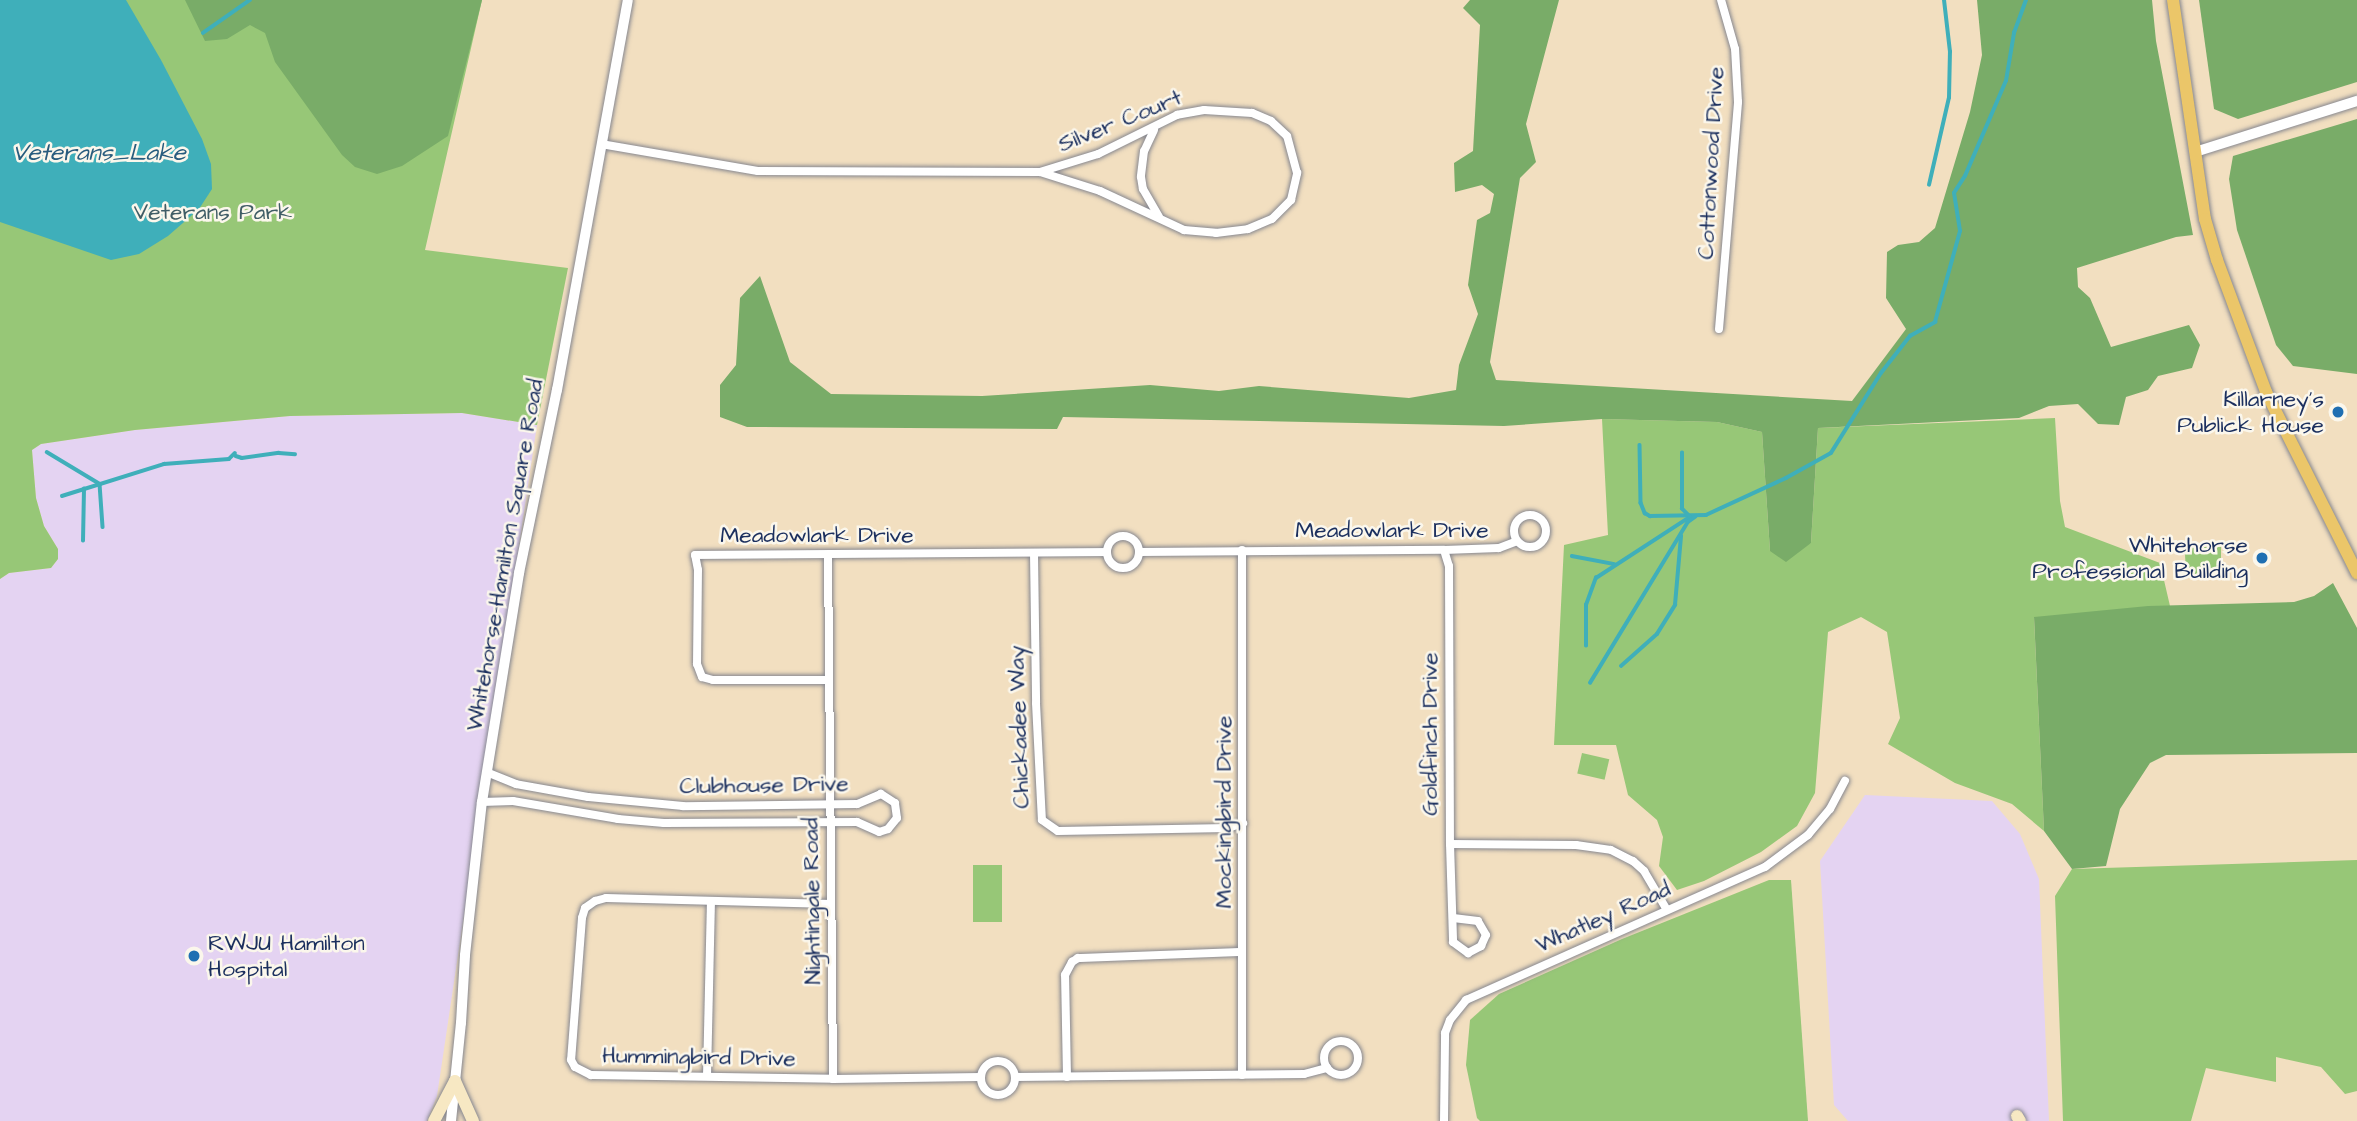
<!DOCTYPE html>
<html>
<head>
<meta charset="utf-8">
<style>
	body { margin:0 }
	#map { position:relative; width:2357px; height:1121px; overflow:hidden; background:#f2dfc0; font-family:"Architects Daughter",sans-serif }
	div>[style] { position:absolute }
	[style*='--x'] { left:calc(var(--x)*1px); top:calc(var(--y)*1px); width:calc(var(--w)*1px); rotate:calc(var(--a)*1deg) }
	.built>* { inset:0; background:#e4d3f2 }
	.green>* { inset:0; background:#97c777; transform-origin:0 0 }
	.forest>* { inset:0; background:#79ac68 }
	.water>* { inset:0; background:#3fafba }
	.stream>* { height:3.5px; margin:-1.75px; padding:0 1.75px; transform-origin:1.75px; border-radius:1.75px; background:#3fafba }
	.roads { filter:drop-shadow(0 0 2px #86878f) drop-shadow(0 0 2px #86878f) }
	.minor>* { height:8px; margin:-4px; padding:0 4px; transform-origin:4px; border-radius:4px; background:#fff }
	.minor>.ring { margin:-4px; padding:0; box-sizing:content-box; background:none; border:8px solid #fff; border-radius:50% }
	.tertiary>* { height:10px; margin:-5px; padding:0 5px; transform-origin:5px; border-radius:5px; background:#fff }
	.secondary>* { height:12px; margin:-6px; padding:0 6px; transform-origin:6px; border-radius:6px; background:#f7e8c3 }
	.primary>* { height:12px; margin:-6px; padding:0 6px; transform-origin:6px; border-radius:6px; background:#ebc669 }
	.dots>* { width:19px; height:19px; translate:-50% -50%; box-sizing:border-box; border:4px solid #fbf7ec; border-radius:50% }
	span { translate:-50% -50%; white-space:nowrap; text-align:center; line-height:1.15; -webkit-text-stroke:5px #fbf7ec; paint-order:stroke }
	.street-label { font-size:23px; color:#1b2f5e }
	.park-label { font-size:23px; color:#405d66 }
	.poi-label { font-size:23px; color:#1b2f5e }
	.right { translate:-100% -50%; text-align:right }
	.left { translate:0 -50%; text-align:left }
	.water-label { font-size:24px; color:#285c7e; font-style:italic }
</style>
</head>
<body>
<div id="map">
	<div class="built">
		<i style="clip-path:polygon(462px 413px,537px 425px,437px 1096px,427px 1121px,0 1121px,0 579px,9px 573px,51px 568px,58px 559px,58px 549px,44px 526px,36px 498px,32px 450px,41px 444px,135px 430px,290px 416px)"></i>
		<i style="clip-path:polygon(1865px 795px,1992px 801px,2020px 834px,2039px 879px,2049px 1121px,1848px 1121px,1834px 1105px,1820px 861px)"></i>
	</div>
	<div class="green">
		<i style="clip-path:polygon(0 0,482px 0,425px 250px,568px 268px,537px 425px,462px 413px,290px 416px,135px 430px,41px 444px,32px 450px,36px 498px,44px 526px,58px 549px,58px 559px,51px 568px,9px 573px,0 579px)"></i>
		<i style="clip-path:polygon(2055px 418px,2060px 501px,2065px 527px,2160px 563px,2170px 606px,2034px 618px,2044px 831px,2012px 804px,1955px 783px,1888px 744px,1900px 718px,1887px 632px,1861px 617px,1828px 632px,1815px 793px,1797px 826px,1761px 852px,1704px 881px,1677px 890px,1659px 866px,1663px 837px,1657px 820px,1628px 795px,1616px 745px,1554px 745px,1564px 545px,1608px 535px,1602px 419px,1717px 422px,1762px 432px,1770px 551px,1811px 543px,1818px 428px)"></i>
		<i style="clip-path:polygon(2191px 547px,2221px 547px,2221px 578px,2193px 578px,2186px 574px,2185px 554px)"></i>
		<i style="left:1582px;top:753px;width:28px;height:21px;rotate:13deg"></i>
		<i style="clip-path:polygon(2357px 860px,2357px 1091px,2345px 1094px,2321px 1067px,2276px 1057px,2276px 1082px,2206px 1068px,2191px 1121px,2063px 1121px,2055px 896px,2072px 869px)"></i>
		<i style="left:973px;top:865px;width:29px;height:57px"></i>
		<i style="clip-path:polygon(1769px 880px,1791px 880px,1808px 1121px,1480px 1121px,1477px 1118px,1466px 1065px,1470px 1020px,1499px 994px,1622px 939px)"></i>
	</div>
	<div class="forest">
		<i style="clip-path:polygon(185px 0,482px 0,448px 136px,402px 166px,377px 174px,355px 167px,342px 155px,275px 62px,265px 33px,250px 25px,227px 39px,205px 41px)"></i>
		<i style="clip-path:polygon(1470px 0,1559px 0,1526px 124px,1536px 162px,1520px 178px,1490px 362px,1496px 380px,1852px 401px,1906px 329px,1886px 298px,1887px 252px,1898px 245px,1919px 242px,1935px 228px,1970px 112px,1982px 55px,1977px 0,2152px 0,2156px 41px,2193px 235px,2176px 237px,2077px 268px,2078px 287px,2090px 298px,2111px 347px,2189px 325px,2200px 345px,2192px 368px,2158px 376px,2148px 390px,2126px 397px,2119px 425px,2098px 424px,2078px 404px,2049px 406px,2019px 418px,1818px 428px,1811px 543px,1786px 562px,1770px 551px,1762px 432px,1717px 422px,1602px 419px,1504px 426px,1063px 417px,1057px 429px,747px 427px,720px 417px,720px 385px,736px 365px,740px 298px,760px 276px,790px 362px,831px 394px,982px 396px,1150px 385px,1219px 391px,1259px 386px,1409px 398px,1456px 390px,1459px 365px,1478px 314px,1468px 285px,1477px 220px,1490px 213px,1494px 194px,1482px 185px,1455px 192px,1454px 163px,1473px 151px,1480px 25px,1463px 8px)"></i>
		<i style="clip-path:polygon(2199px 0,2357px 0,2357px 82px,2238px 119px,2214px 109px)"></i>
		<i style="clip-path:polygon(2357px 119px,2357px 374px,2293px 366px,2276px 345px,2237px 230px,2229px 179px,2233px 156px)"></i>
		<i style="clip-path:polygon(2333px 583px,2357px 628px,2357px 753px,2166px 755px,2150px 763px,2120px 809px,2106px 866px,2072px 869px,2044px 831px,2034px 617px,2148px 606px,2294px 602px,2314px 596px)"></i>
	</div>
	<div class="water">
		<i style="clip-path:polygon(0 0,126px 0,161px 60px,202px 139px,211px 164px,212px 189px,199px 209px,168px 236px,139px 254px,111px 260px,0 222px)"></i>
	</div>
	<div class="stream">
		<i style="--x:203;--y:33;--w:57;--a:-35.1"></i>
		<i style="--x:1929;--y:185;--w:89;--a:-77.1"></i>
		<i style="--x:1949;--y:98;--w:46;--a:-88.8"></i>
		<i style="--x:1950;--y:52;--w:52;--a:-96.6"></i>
		<i style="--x:1640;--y:445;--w:58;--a:89"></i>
		<i style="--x:1641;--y:503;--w:11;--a:68"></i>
		<i style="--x:1645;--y:513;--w:6;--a:31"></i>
		<i style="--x:1650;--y:516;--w:56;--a:-1"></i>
		<i style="--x:1706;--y:515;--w:88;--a:-24.8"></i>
		<i style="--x:1786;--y:478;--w:51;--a:-29.1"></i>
		<i style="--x:1831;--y:453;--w:94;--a:-58"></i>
		<i style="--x:1881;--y:373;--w:47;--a:-51.9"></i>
		<i style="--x:1910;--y:336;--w:29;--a:-29"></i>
		<i style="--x:1935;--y:322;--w:94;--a:-74.6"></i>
		<i style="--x:1960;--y:231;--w:38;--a:-99"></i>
		<i style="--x:1954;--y:193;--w:20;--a:-57"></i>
		<i style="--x:1965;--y:176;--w:103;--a:-66.7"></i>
		<i style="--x:2006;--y:81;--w:49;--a:-80.5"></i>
		<i style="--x:2014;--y:33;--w:35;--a:-70"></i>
		<i style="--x:47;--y:452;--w:62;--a:31.1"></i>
		<i style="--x:100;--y:484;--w:43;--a:86"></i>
		<i style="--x:236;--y:456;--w:6;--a:18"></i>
		<i style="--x:242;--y:458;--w:37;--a:-8"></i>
		<i style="--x:279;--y:453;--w:16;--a:4"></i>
		<i style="--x:62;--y:496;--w:107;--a:-17.4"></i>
		<i style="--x:164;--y:464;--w:65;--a:-4.4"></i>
		<i style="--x:229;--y:459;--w:8;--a:-45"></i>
		<i style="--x:83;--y:541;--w:52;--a:-88.9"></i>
		<i style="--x:1572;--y:556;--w:43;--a:10.8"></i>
		<i style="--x:1586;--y:646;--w:41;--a:-90"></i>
		<i style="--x:1586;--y:605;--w:29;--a:-70"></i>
		<i style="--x:1596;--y:578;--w:112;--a:-33"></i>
		<i style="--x:1690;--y:517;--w:11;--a:-135"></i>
		<i style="--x:1682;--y:509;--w:56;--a:-90"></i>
		<i style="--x:1621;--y:666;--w:48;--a:-41.6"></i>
		<i style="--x:1657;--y:634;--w:34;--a:-58"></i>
		<i style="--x:1675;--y:605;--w:69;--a:-85"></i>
		<i style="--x:1590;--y:683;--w:188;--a:-58.7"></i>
		<i style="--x:1688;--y:522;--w:9;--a:-36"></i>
	</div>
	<div class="roads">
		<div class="minor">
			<i style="--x:1154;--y:130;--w:23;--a:115"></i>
			<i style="--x:1144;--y:151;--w:26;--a:97"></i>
			<i style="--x:1141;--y:177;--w:12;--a:81"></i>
			<i style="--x:1143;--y:189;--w:32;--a:60"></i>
			<i style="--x:601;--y:144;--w:159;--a:9.8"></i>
			<i style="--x:758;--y:171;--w:282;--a:0.2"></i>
			<i style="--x:1040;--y:172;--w:63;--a:17.6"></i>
			<i style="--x:1100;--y:191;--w:93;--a:24.9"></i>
			<i style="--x:1184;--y:230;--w:32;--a:5"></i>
			<i style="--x:1216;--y:233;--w:32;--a:-7"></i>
			<i style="--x:1248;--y:229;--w:26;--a:-23"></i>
			<i style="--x:1272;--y:219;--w:27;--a:-45"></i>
			<i style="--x:1291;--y:200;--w:28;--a:-77"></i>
			<i style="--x:1297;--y:173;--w:38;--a:-105"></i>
			<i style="--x:1287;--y:136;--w:22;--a:-137"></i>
			<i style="--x:1271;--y:121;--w:21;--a:-157"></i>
			<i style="--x:1252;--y:113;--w:48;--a:-176.4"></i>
			<i style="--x:1204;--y:110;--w:27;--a:170"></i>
			<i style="--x:1177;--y:115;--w:88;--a:153.7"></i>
			<i style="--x:1098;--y:154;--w:61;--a:162.8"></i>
			<i style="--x:1719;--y:329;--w:228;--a:-85.2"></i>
			<i style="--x:1738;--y:102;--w:53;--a:-93.2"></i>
			<i style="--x:1735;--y:49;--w:51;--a:-105.9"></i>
			<i class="ring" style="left:1514px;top:515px;width:24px;height:24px"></i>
			<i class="ring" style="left:1107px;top:536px;width:24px;height:24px"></i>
			<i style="--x:1242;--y:550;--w:525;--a:90"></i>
			<i style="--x:1444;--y:550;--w:17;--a:73"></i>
			<i style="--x:1449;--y:566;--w:278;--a:89.8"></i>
			<i style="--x:1450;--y:844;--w:98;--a:88.2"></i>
			<i style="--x:1453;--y:942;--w:19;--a:36"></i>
			<i style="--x:1468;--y:953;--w:15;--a:-28"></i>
			<i style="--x:1481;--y:946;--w:12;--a:-66"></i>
			<i style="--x:1486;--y:935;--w:16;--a:-120"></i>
			<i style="--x:1478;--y:921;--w:25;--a:-173"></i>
			<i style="--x:1139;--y:552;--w:305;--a:-0.4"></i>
			<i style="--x:1444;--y:550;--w:55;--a:-2.1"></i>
			<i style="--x:1499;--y:548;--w:19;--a:-21"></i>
			<i style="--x:1034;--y:553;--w:150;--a:89.2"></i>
			<i style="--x:1036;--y:703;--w:117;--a:87.1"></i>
			<i style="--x:1042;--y:820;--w:19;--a:35"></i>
			<i style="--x:1058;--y:831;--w:170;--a:-1"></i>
			<i style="--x:1228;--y:828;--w:16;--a:-18"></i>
			<i style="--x:828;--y:554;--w:525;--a:89.45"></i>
			<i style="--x:828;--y:680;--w:115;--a:180"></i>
			<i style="--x:713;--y:680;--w:11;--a:-165"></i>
			<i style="--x:702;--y:677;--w:14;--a:-111"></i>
			<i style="--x:697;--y:664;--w:94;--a:-89.4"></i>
			<i style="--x:698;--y:570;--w:15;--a:-101"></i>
			<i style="--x:695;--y:555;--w:412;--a:-0.4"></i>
			<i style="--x:482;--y:802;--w:31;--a:-2"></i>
			<i style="--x:513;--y:801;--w:107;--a:9.7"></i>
			<i style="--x:618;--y:819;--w:46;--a:5"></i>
			<i style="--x:664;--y:823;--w:193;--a:-0.3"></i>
			<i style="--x:857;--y:822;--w:24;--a:24"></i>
			<i style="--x:879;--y:832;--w:9;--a:-18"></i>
			<i style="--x:888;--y:829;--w:14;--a:-51"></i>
			<i style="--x:897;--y:818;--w:15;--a:-98"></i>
			<i style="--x:895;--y:803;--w:17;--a:-147"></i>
			<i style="--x:881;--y:794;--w:26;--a:157"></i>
			<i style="--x:857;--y:804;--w:174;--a:179.3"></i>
			<i style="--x:683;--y:806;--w:95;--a:-174.6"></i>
			<i style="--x:588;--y:797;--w:73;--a:-169.8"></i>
			<i style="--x:516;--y:784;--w:31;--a:-158"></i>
			<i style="--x:1450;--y:844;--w:126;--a:0.5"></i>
			<i style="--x:1576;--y:845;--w:35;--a:8"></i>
			<i style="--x:1611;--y:850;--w:25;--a:27"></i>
			<i style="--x:1633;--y:861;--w:15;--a:42"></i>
			<i style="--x:1644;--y:871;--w:45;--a:59.5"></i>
			<i style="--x:831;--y:904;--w:225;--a:-178.5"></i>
			<i style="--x:606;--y:898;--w:11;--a:165"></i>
			<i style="--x:595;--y:901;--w:12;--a:145"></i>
			<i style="--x:585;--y:908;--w:10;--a:107"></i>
			<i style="--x:582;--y:918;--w:142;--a:94.4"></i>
			<i style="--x:571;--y:1060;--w:8;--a:60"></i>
			<i style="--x:575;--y:1067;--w:18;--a:27"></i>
			<i style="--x:591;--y:1075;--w:242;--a:0.9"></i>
			<i style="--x:833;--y:1079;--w:148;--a:-0.8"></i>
			<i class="ring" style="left:1324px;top:1041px;width:26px;height:26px"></i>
			<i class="ring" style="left:981px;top:1061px;width:26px;height:26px"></i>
			<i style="--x:707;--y:1076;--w:173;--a:-88.7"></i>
			<i style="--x:1015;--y:1077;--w:289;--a:-0.6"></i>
			<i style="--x:1304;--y:1074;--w:24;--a:-15"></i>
			<i style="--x:1067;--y:1077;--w:102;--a:-91.1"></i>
			<i style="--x:1065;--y:975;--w:15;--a:-62"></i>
			<i style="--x:1072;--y:962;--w:7;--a:-34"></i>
			<i style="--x:1078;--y:958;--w:164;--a:-2.1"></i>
			<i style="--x:1444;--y:1121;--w:88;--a:-89.3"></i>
			<i style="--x:1445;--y:1033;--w:14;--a:-69"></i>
			<i style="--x:1450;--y:1020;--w:26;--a:-51"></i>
			<i style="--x:1466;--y:1000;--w:327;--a:-24"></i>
			<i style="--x:1765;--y:867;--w:54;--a:-36.7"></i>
			<i style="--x:1808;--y:835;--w:34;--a:-50"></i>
			<i style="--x:1830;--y:809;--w:32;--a:-62"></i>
		</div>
		<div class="tertiary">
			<i style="--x:2195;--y:152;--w:170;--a:-17.5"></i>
			<i style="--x:451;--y:1121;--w:99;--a:-84.2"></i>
			<i style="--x:461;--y:1023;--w:68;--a:-86.6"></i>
			<i style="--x:465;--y:955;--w:154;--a:-83.7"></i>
			<i style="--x:482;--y:802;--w:232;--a:-80.8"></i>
			<i style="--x:519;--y:573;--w:187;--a:-78.3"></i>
			<i style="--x:557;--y:390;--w:396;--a:-79.7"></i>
		</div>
		<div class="secondary">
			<i style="--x:455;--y:1081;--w:44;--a:65.8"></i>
			<i style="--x:2017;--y:1116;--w:6;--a:59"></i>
			<i style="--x:434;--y:1121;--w:45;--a:-62.3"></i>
		</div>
		<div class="primary">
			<i style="--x:2173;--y:0;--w:221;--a:81.7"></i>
			<i style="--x:2205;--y:219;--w:43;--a:73.7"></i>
			<i style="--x:2217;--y:260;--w:141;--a:69.6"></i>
			<i style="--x:2266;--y:392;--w:203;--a:63.3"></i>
		</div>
	</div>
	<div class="dots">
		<i style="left:2338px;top:412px;background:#1f6fb2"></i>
		<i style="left:2262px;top:558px;background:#1f6fb2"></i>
		<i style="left:194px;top:956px;background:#1f6fb2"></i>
	</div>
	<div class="street-label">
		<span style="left:1120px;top:121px;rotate:-22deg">Silver Court</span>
		<span style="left:1711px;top:163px;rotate:-87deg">Cottonwood Drive</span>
		<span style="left:1392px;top:530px">Meadowlark Drive</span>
		<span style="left:817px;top:535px">Meadowlark Drive</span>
		<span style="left:505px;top:555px;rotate:-80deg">Whitehorse-Hamilton Square Road</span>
		<span style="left:1019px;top:727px;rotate:-92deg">Chickadee Way</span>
		<span style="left:1430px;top:734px;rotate:-90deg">Goldfinch Drive</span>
		<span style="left:764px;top:785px;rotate:-1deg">Clubhouse Drive</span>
		<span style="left:1224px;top:812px;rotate:-90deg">Mockingbird Drive</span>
		<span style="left:812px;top:901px;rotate:-91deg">Nightingale Road</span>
		<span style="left:1603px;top:917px;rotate:-24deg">Whatley Road</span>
		<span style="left:699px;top:1057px;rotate:1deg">Hummingbird Drive</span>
	</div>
	<div class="park-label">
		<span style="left:213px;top:212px">Veterans Park</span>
	</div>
	<div class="poi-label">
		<span class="right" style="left:2324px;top:412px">Killarney's<br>Publick House</span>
		<span class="right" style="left:2248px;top:558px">Whitehorse<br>Professional Building</span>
		<span class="left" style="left:208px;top:956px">RWJU Hamilton<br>Hospital</span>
	</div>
	<div class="water-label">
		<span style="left:99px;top:154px">Veterans_Lake</span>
	</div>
</div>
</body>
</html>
